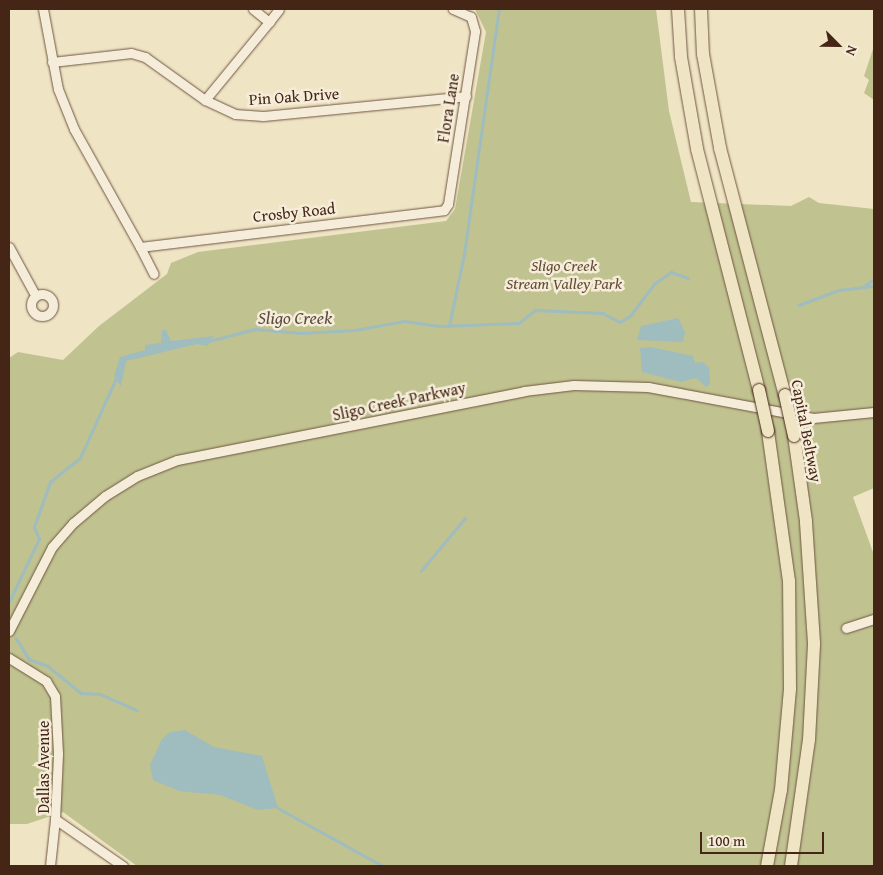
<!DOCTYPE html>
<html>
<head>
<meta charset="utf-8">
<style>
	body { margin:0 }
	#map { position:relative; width:883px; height:875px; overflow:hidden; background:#efe4c4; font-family:"Gentium Book Plus",serif }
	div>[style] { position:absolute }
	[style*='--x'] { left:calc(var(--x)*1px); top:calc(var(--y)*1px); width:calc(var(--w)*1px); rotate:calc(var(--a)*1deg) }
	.green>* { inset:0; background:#c0c290 }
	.water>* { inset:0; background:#9fbcbf }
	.stream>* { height:2.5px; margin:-1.25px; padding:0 1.25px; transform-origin:1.25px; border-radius:1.25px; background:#9fbcbf }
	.roads { filter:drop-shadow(0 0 1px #705542) drop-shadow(0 0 1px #705542) }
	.minor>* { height:9px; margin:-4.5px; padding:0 4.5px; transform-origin:4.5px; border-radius:4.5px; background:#f5edd9 }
	.minor>.ring { margin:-4.5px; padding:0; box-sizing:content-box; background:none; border:9px solid #f5edd9; border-radius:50% }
	.highway>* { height:12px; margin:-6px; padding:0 6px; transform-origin:6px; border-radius:6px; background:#efe4c4 }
	.bridges { filter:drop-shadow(0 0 1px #452516) drop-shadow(0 0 1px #452516) }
	.highway-bridge>* { height:12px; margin:-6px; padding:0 6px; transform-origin:6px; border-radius:6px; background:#efe4c4 }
	span { translate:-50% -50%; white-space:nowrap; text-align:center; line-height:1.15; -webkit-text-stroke:5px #f5edd9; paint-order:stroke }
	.street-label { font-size:16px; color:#452516 }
	.park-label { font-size:16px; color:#644c34; font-style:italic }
	.water-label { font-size:18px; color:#5c4b40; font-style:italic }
	.frame { position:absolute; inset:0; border:10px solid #452516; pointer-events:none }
	.north { position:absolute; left:813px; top:20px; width:50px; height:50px; -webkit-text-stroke:4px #f5edd9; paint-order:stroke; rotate:113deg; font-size:14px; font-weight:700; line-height:20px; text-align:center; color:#452516 }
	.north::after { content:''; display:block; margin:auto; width:18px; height:22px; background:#452516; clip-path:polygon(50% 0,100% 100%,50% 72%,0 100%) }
	.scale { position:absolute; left:700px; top:832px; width:124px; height:22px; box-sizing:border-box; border:2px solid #452516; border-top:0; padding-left:6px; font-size:15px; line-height:18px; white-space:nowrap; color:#452516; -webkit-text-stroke:4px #f5edd9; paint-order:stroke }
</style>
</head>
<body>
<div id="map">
	<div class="green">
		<i style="clip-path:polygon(475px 9px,656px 9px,669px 111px,691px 202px,791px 206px,809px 197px,819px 203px,874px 209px,874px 488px,853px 497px,874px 555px,874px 866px,137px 866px,63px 812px,27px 824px,9px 824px,9px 358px,18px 352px,63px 360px,99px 326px,167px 274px,171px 263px,198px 252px,446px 221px,455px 209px,486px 32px)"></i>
		<i style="clip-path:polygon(874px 46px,874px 100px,864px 93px,869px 80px,864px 76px)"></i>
	</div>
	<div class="water">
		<i style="clip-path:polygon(678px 318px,685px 332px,683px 342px,637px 340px,641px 326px)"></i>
		<i style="clip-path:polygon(162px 330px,166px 330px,171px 341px,214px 336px,207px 346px,197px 344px,126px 361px,121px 386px,114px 376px,120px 357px,145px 350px,145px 345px,161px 343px)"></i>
		<i style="clip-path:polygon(651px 347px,693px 356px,695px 363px,703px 362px,709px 368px,710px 384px,706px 387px,696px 378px,681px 382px,642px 372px,640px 348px)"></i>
		<i style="clip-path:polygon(185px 730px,214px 747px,262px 756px,278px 808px,258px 810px,220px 795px,179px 791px,153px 780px,150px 765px,162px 739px,170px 732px)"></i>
	</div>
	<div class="stream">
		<i style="--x:864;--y:286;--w:12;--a:-35"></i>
		<i style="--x:799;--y:305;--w:43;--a:-20.6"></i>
		<i style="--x:839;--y:290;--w:35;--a:-7"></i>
		<i style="--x:449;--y:326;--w:74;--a:-78.2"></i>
		<i style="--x:464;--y:254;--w:247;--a:-81.9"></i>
		<i style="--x:209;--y:341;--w:48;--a:-14.6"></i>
		<i style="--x:255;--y:329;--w:46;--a:5"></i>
		<i style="--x:301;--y:333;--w:54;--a:-3.2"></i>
		<i style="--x:355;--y:330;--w:50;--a:-10.4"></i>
		<i style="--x:404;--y:321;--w:36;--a:8"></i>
		<i style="--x:440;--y:326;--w:79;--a:-2.2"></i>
		<i style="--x:519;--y:323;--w:21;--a:-39"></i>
		<i style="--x:535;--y:310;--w:68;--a:2.5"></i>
		<i style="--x:603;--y:313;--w:19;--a:28"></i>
		<i style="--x:620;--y:322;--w:12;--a:-31"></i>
		<i style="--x:630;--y:316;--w:40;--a:-53"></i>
		<i style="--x:654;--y:284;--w:21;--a:-35"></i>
		<i style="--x:671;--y:272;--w:18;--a:19"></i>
		<i style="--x:421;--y:571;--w:69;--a:-50.3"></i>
		<i style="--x:9;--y:602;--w:70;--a:-64.5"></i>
		<i style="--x:39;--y:539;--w:13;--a:-113"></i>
		<i style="--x:34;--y:527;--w:48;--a:-70.4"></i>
		<i style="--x:50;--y:482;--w:38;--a:-39"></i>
		<i style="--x:80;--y:458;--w:90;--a:-65.7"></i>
		<i style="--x:16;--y:638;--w:25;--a:58"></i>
		<i style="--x:29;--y:659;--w:20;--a:20"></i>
		<i style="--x:48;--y:666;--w:43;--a:39.3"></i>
		<i style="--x:81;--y:693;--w:19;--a:3"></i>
		<i style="--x:100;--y:694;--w:40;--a:23.4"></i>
		<i style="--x:278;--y:808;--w:120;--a:28.9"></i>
	</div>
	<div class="roads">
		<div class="minor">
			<i style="--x:43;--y:9;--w:81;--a:79.4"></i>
			<i style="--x:58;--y:89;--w:43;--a:68.2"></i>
			<i style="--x:74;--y:129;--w:135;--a:60.8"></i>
			<i style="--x:140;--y:247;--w:306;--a:-6.9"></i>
			<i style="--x:444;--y:210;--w:7;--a:-56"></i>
			<i style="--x:448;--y:204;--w:175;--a:-81.1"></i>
			<i style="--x:475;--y:31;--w:15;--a:-106"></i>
			<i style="--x:471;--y:17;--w:20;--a:-156"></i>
			<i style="--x:253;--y:9;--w:21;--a:39"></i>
			<i style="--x:269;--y:22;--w:16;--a:-52"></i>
			<i style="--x:52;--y:62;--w:80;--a:-6.5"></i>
			<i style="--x:131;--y:53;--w:15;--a:16"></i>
			<i style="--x:145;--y:57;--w:74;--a:35.6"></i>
			<i style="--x:205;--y:100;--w:33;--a:25"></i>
			<i style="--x:235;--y:114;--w:28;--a:4"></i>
			<i style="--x:263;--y:116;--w:204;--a:-5.6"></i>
			<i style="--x:205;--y:100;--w:101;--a:-50.6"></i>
			<i style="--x:9;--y:247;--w:52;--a:61.5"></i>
			<i style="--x:140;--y:247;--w:30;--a:63"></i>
			<i class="ring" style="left:31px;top:294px;width:13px;height:13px"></i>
			<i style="--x:846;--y:628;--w:29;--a:-18"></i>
			<i style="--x:9;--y:631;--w:94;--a:-62.9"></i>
			<i style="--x:52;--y:547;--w:32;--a:-49"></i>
			<i style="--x:73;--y:523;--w:42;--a:-40.2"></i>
			<i style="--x:105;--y:496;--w:38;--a:-32"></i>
			<i style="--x:137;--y:476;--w:43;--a:-21.8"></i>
			<i style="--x:177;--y:460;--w:354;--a:-11.2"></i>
			<i style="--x:524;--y:391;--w:50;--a:-6.8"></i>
			<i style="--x:574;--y:385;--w:74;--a:1.5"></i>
			<i style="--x:648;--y:387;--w:168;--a:10.6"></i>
			<i style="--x:813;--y:418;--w:61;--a:-5.6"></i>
			<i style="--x:9;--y:658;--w:44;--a:31.9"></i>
			<i style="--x:46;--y:681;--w:17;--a:59"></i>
			<i style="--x:55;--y:696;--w:58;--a:87"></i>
			<i style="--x:58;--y:754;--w:65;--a:92.6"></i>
			<i style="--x:55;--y:819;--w:83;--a:34.7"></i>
			<i style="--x:50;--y:866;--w:47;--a:-83.9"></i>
		</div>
		<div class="highway">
			<i style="--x:678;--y:9;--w:48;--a:86.4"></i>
			<i style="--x:681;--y:57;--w:93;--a:80.1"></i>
			<i style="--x:697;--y:149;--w:249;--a:75.6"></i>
			<i style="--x:701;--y:9;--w:45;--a:87.5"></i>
			<i style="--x:703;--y:54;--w:96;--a:79.7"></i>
			<i style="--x:720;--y:148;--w:255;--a:75.3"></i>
			<i style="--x:767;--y:866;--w:77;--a:-79.6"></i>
			<i style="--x:781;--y:790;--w:101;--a:-84.9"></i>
			<i style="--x:790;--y:689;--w:108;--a:-90.5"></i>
			<i style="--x:789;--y:581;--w:151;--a:-98"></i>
			<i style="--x:791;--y:866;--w:127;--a:-81.9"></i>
			<i style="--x:809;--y:740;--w:97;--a:-87"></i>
			<i style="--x:814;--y:643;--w:122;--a:-93.8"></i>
			<i style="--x:806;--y:521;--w:86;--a:-98"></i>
		</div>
	</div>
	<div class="bridges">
		<div class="highway-bridge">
			<i style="--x:759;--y:390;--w:42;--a:77.6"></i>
			<i style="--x:785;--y:395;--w:42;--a:77.6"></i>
		</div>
	</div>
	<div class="street-label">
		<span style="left:294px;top:96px;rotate:-4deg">Pin Oak Drive</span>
		<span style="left:448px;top:108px;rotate:-81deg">Flora Lane</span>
		<span style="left:294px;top:212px;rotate:-6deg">Crosby Road</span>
		<span style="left:399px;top:401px;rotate:-12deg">Sligo Creek Parkway</span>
		<span style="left:807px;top:431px;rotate:79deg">Capital Beltway</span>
		<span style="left:43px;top:767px;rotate:-90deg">Dallas Avenue</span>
	</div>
	<div class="park-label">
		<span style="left:564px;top:274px">Sligo Creek<br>Stream Valley Park</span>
	</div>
	<div class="water-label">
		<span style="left:295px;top:318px">Sligo Creek</span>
	</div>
	<div class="frame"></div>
	<div class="north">N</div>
	<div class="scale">100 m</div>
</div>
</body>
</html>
